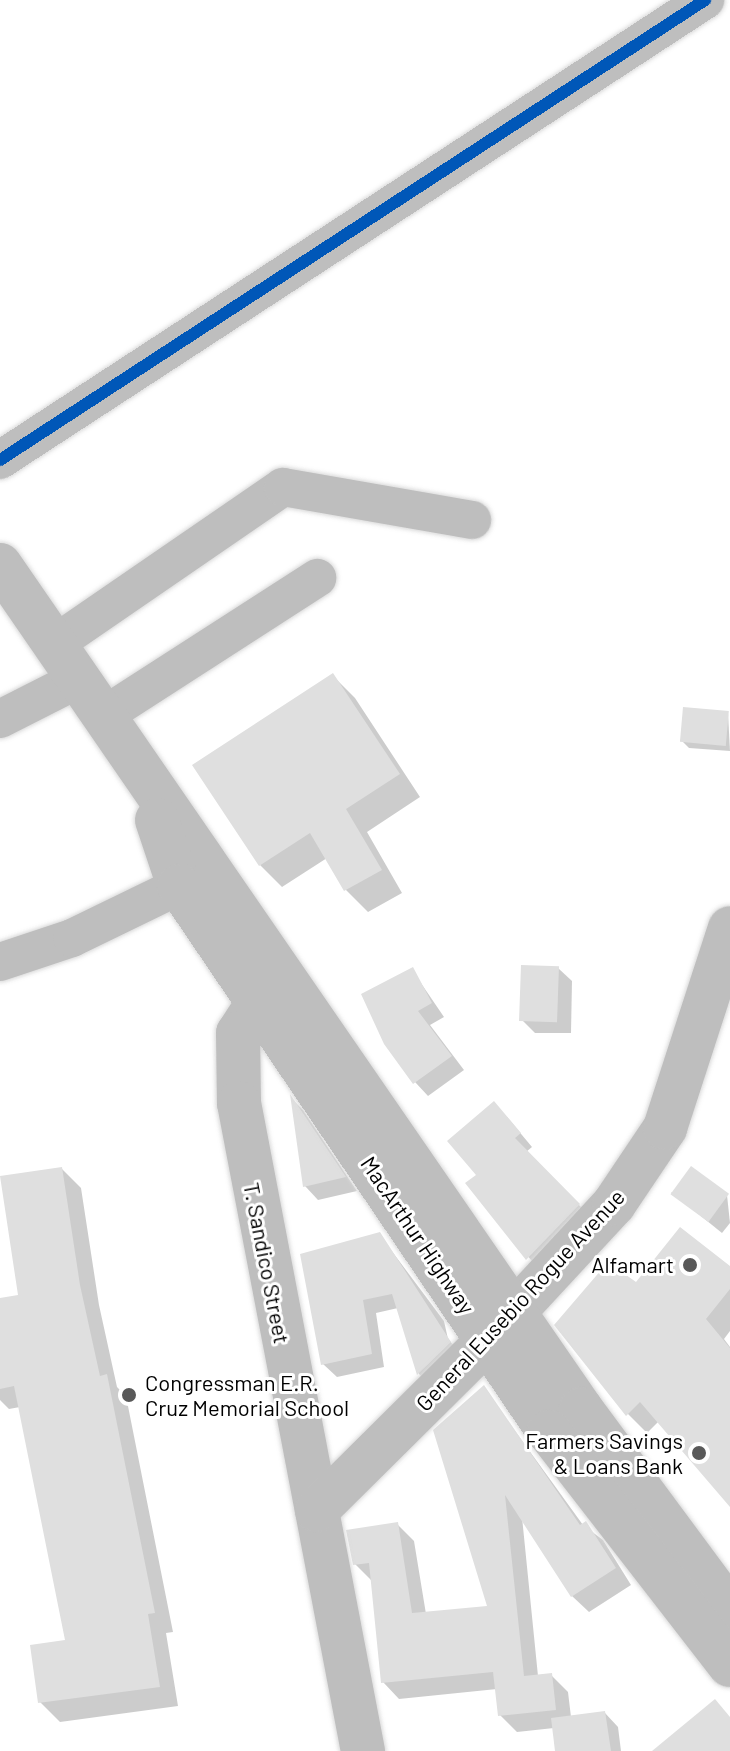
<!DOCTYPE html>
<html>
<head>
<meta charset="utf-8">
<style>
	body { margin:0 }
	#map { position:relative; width:730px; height:1751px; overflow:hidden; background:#fff; font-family:Barlow,sans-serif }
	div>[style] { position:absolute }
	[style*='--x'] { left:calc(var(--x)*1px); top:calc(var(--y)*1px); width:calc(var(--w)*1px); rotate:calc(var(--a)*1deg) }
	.shadow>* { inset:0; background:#0003 }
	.building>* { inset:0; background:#dfdfdf; transform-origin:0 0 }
	.roads { filter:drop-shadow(0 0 2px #dbdbdb) drop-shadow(0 0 2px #dbdbdb) }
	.minor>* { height:38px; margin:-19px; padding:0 19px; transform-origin:19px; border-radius:19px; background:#bebebe }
	.major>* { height:44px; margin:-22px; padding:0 22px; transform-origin:22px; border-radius:22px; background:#bebebe }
	.highway>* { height:44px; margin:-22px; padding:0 22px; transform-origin:22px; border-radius:22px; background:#bebebe }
	.cycleway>* { height:12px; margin:-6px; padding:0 6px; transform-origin:6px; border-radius:6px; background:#0057b8 }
	.dots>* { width:22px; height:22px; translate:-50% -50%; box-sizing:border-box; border:4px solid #fff; border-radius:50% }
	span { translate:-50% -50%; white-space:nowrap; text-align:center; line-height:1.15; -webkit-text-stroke:6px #fff; paint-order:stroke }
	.street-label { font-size:22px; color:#000 }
	.poi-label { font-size:22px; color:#000 }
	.right { translate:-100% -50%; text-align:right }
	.left { translate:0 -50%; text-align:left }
</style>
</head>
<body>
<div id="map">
	<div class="shadow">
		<i style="clip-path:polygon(333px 676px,355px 698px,420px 797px,367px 832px,402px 893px,368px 912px,346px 890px,327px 858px,282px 887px,260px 865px)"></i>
		<i style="clip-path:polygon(728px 713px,730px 751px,689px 748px,682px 741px)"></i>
		<i style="clip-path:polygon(558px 968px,572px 981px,571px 1033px,535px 1033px,522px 1020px)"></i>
		<i style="clip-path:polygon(412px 970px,444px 1017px,430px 1025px,464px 1070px,428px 1096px,415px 1082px)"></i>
		<i style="clip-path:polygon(293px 1100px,303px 1110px,357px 1191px,318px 1200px,305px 1186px)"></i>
		<i style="clip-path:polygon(507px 1117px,532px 1147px,526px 1152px,592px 1218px,541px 1272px,468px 1184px,478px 1176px)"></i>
		<i style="clip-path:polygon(62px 1169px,81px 1188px,99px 1305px,117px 1387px,126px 1396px,173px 1632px,166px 1633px,178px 1706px,60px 1722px,40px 1702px,68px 1642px,20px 1407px,9px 1409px,0 1400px,0 1300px,20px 1297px)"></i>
		<i style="clip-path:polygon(671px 1192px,727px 1195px,730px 1223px,722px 1233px)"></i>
		<i style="clip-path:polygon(379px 1234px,444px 1321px,448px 1339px,463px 1356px,432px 1387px,419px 1374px,398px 1308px,376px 1313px,384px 1367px,337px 1377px,323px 1364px)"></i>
		<i style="clip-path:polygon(730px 1269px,730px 1331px,724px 1339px,730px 1347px,730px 1502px,659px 1421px,647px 1433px,628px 1414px,557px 1325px)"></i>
		<i style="clip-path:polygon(484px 1388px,583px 1525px,603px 1540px,631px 1585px,589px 1612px,572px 1596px,522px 1517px,538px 1676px,551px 1675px,568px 1692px,571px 1717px,605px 1713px,618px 1727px,621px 1751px,557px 1751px,554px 1728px,517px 1732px,500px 1715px,497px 1689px,399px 1699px,383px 1682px,372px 1581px,355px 1564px,397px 1524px,414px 1541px,426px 1614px,490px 1607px)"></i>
	</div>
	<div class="building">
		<i style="clip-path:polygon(333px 673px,400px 774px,346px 809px,382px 870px,344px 891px,310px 833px,259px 866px,192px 765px)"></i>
		<i style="left:683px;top:707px;width:46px;height:35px;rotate:5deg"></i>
		<i style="left:521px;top:965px;width:38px;height:56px;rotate:2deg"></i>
		<i style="clip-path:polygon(413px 967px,432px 1003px,418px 1011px,452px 1056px,413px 1084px,384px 1044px,361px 994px)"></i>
		<i style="clip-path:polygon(290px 1094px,346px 1177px,303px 1187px)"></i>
		<i style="clip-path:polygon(494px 1101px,521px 1133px,515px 1138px,580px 1204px,526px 1260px,465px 1183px,476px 1175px,447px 1141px)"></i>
		<i style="left:691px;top:1166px;width:47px;height:35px;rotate:36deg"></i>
		<i style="clip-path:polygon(62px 1167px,80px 1285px,100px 1376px,107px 1374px,155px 1613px,148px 1614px,160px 1687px,38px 1703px,30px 1645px,65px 1640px,14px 1386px,0 1389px,0 1298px,18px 1295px,0 1176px)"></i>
		<i style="clip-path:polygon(680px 1227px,730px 1266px,730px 1289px,706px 1319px,730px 1348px,730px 1507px,640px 1402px,626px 1416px,554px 1325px,608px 1262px,636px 1282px)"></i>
		<i style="clip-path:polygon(380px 1232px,451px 1342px,417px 1375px,392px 1294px,363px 1300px,372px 1354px,321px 1365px,300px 1254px)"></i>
		<i style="clip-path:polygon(484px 1385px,580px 1525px,586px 1521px,616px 1568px,571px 1597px,505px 1495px,524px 1676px,552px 1673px,556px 1710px,498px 1716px,493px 1672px,381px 1683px,369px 1563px,353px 1565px,346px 1530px,398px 1522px,412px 1613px,487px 1606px,433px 1430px)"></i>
		<i style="clip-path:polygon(715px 1699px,730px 1717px,730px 1751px,652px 1751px)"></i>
		<i style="clip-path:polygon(605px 1711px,611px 1751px,555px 1751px,551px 1718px)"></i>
	</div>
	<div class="roads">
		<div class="minor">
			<i style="--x:0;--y:460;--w:842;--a:-33.12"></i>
			<i style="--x:53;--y:645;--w:279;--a:-34.5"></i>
			<i style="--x:283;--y:487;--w:192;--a:9.9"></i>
			<i style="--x:103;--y:716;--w:255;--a:-32.8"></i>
			<i style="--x:0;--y:719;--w:84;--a:-26.9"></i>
			<i style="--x:0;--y:962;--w:76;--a:-18.4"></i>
			<i style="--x:72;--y:938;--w:119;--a:-25.9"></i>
		</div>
		<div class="major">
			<i style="--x:286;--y:984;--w:32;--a:148"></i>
			<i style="--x:259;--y:1001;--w:38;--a:123"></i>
			<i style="--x:238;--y:1033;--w:70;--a:89.2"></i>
			<i style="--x:239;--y:1103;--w:660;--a:79.17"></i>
			<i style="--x:317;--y:1510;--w:243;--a:-44.8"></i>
			<i style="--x:489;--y:1339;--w:184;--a:-47.2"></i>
			<i style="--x:614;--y:1204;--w:92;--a:-56.1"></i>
			<i style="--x:665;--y:1128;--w:210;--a:-72"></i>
		</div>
		<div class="highway">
			<i style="--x:0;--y:565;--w:1025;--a:55.46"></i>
			<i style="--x:581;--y:1409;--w:250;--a:53.5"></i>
			<i style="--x:157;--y:820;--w:70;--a:71.6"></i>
			<i style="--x:179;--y:886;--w:660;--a:55.88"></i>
			<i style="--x:549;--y:1432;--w:295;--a:52.2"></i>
		</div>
	</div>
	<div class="cycleway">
		<i style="--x:0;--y:460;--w:842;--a:-33.12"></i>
	</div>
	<div class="dots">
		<i style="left:690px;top:1265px;background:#595959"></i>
		<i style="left:129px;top:1395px;background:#595959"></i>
		<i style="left:699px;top:1453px;background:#595959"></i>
	</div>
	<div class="street-label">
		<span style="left:418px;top:1235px;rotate:56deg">MacArthur Highway</span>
		<span style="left:267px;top:1263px;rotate:79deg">T. Sandico Street</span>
		<span style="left:520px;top:1300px;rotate:-47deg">General Eusebio Rogue Avenue</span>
	</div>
	<div class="poi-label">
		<span class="right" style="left:674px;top:1265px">Alfamart</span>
		<span class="left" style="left:145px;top:1395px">Congressman E.R.<br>Cruz Memorial School</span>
		<span class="right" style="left:683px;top:1453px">Farmers Savings<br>&amp; Loans Bank</span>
	</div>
</div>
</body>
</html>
